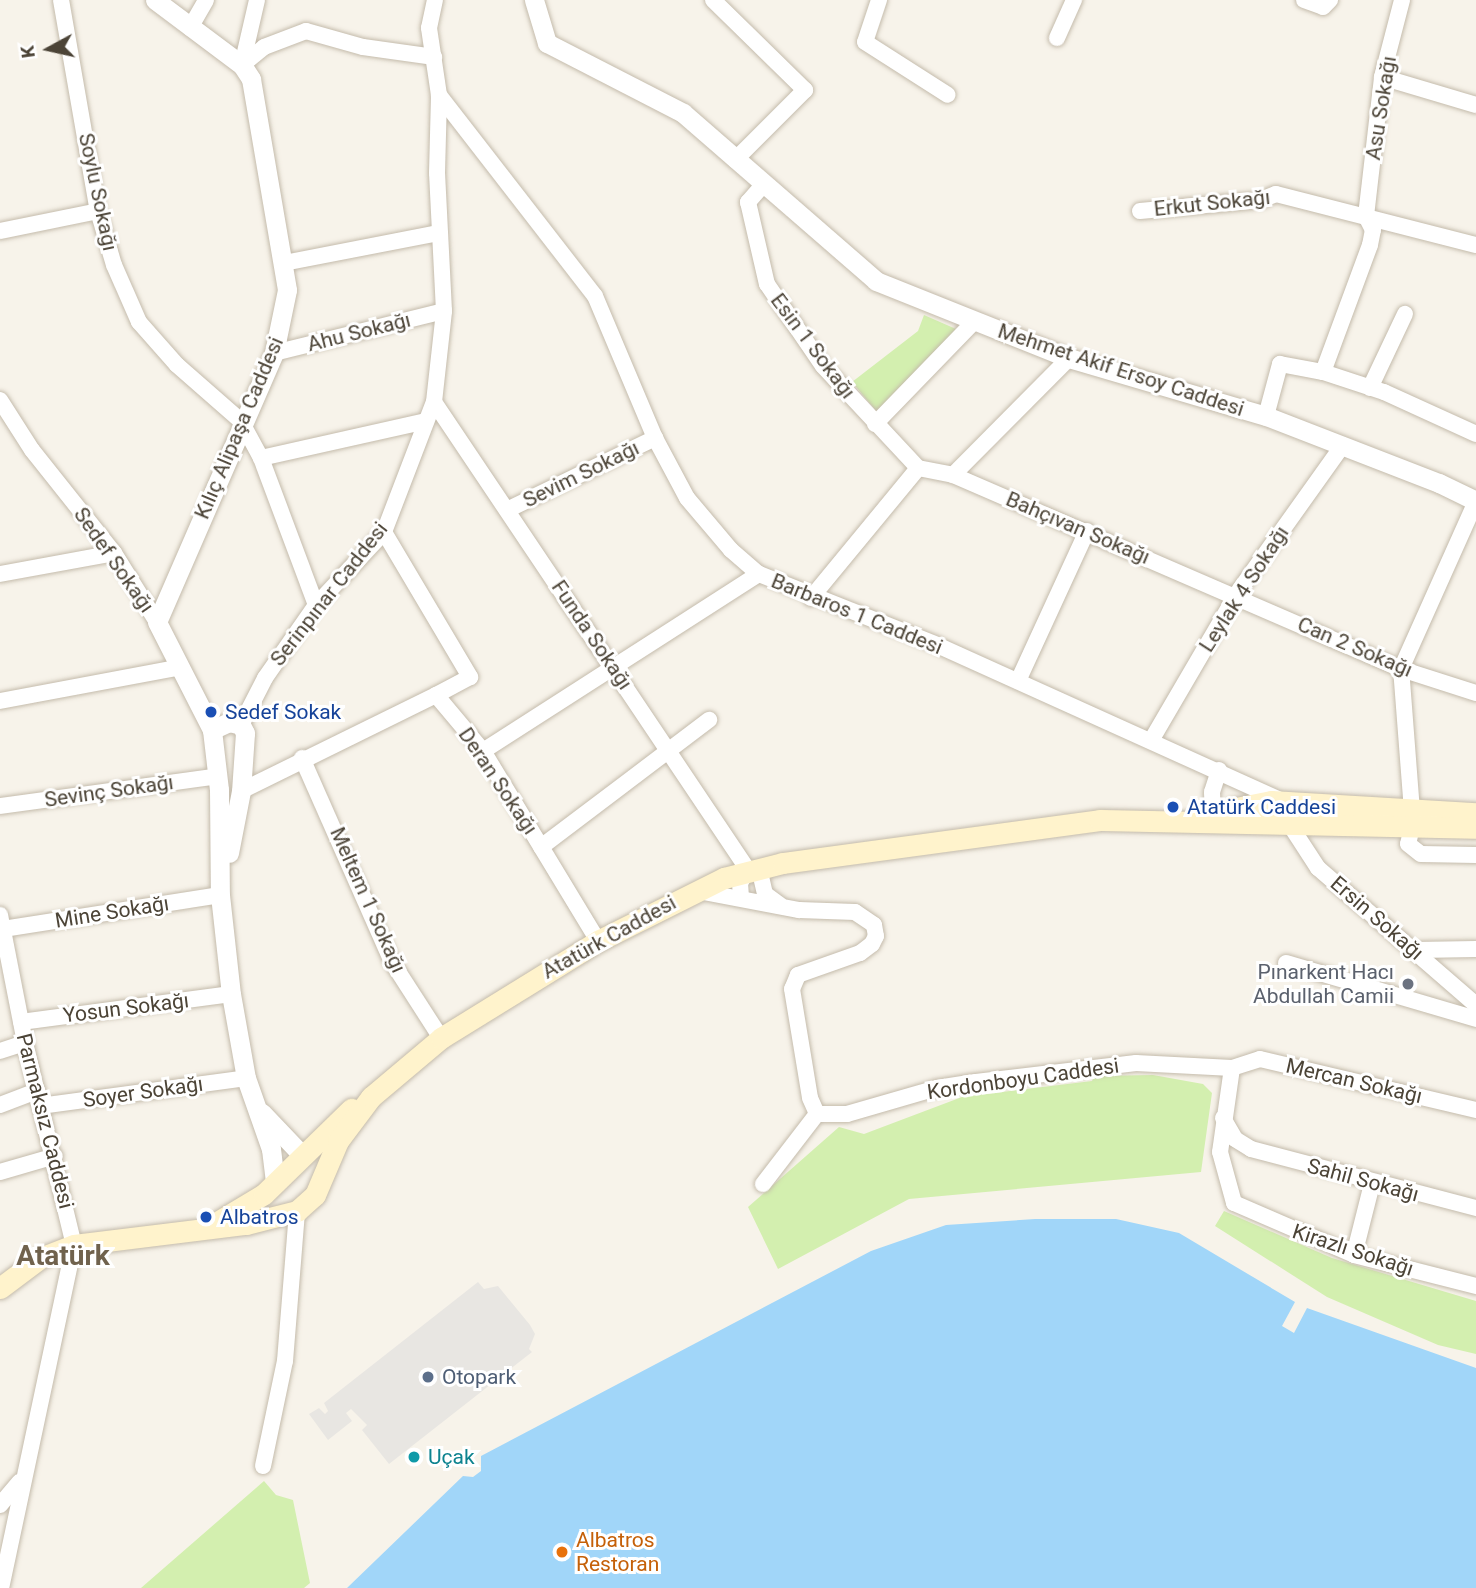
<!DOCTYPE html>
<html>
<head>
<meta charset="utf-8">
<style>
	body { margin:0 }
	#map { position:relative; width:1476px; height:1588px; overflow:hidden; background:#f7f3ea; font-family:Roboto,sans-serif }
	div>[style] { position:absolute }
	[style*='--x'] { left:calc(var(--x)*1px); top:calc(var(--y)*1px); width:calc(var(--w)*1px); rotate:calc(var(--a)*1deg) }
	.green>* { inset:0; background:#d3efaf }
	.parking>* { inset:0; background:#e8e6e2 }
	.water>* { inset:0; background:#a1d6f9 }
	.roads { filter:drop-shadow(0 0 2px #c4bbab) drop-shadow(0 0 2px #c4bbab) }
	.minor>* { height:16px; margin:-8px; padding:0 8px; transform-origin:8px; border-radius:8px; background:#fff }
	.tertiary>* { height:19px; margin:-9.5px; padding:0 9.5px; transform-origin:9.5px; border-radius:9.5px; background:#fff }
	.secondary>* { height:21px; margin:-10.5px; padding:0 10.5px; transform-origin:10.5px; border-radius:10.5px; background:#fff3cc }
	.dots>* { width:19px; height:19px; translate:-50% -50%; box-sizing:border-box; border:4px solid #fff; border-radius:50% }
	span { translate:-50% -50%; white-space:nowrap; text-align:center; line-height:1.15; -webkit-text-stroke:6px #fff; paint-order:stroke }
	.street-label { font-size:21px; color:#4c4437 }
	.transit-label { font-size:21px; color:#164399 }
	.left { translate:0 -50%; text-align:left }
	.worship-label { font-size:21px; color:#5b616d }
	.right { translate:-100% -50%; text-align:right }
	.service-label { font-size:21px; color:#4e5e75 }
	.culture-label { font-size:21px; color:#0d838f }
	.food-label { font-size:21px; color:#c56008 }
	.district-label { font-size:28px; color:#70624d; font-weight:700 }
	.north { position:absolute; left:14px; top:14px; width:70px; height:70px; -webkit-text-stroke:5px #fff; paint-order:stroke; rotate:262deg; font-size:19px; font-weight:700; line-height:28px; text-align:center; color:#4c4437 }
	.north::after { content:''; display:block; margin:auto; width:24px; height:32px; background:#4c4437; clip-path:polygon(50% 0,100% 100%,50% 72%,0 100%) }
</style>
</head>
<body>
<div id="map">
	<div class="green">
		<i style="clip-path:polygon(924px 315px,956px 329px,877px 412px,852px 382px,918px 331px)"></i>
		<i style="clip-path:polygon(1153px 1075px,1203px 1084px,1212px 1093px,1201px 1172px,909px 1199px,778px 1269px,748px 1207px,839px 1127px,864px 1134px,962px 1097px,1092px 1081px,1094px 1076px)"></i>
		<i style="clip-path:polygon(1224px 1211px,1332px 1258px,1476px 1301px,1476px 1354px,1438px 1345px,1327px 1297px,1215px 1226px)"></i>
		<i style="clip-path:polygon(264px 1481px,276px 1495px,293px 1500px,310px 1583px,304px 1588px,141px 1588px)"></i>
	</div>
	<div class="parking">
		<i style="clip-path:polygon(478px 1282px,484px 1289px,498px 1286px,530px 1325px,535px 1334px,529px 1349px,532px 1352px,389px 1464px,362px 1430px,367px 1425px,351px 1409px,346px 1413px,352px 1421px,328px 1440px,309px 1414px,319px 1408px,325px 1414px,328px 1411px,324px 1403px)"></i>
	</div>
	<div class="water">
		<i style="clip-path:polygon(1035px 1219px,1116px 1219px,1179px 1233px,1295px 1302px,1282px 1326px,1294px 1333px,1307px 1308px,1476px 1368px,1476px 1588px,347px 1588px,463px 1476px,473px 1477px,481px 1471px,481px 1456px,871px 1251px,946px 1225px)"></i>
	</div>
	<div class="roads">
		<div class="minor">
			<i style="--x:61;--y:0;--w:214;--a:80.1"></i>
			<i style="--x:98;--y:211;--w:56;--a:73.5"></i>
			<i style="--x:114;--y:265;--w:62;--a:66.3"></i>
			<i style="--x:139;--y:322;--w:57;--a:48.5"></i>
			<i style="--x:177;--y:365;--w:85;--a:41.2"></i>
			<i style="--x:241;--y:421;--w:42;--a:61.6"></i>
			<i style="--x:261;--y:458;--w:157;--a:69.5"></i>
			<i style="--x:713;--y:0;--w:129;--a:44.4"></i>
			<i style="--x:805;--y:90;--w:99;--a:135"></i>
			<i style="--x:879;--y:0;--w:44;--a:108.4"></i>
			<i style="--x:865;--y:42;--w:98;--a:32.6"></i>
			<i style="--x:1304;--y:0;--w:20;--a:20"></i>
			<i style="--x:1323;--y:7;--w:10;--a:-45"></i>
			<i style="--x:190;--y:28;--w:32;--a:-60"></i>
			<i style="--x:1057;--y:38;--w:42;--a:-65.9"></i>
			<i style="--x:242;--y:65;--w:28;--a:-39"></i>
			<i style="--x:264;--y:47;--w:45;--a:-20.9"></i>
			<i style="--x:306;--y:31;--w:59;--a:15.7"></i>
			<i style="--x:363;--y:47;--w:72;--a:8"></i>
			<i style="--x:242;--y:65;--w:67;--a:-77"></i>
			<i style="--x:1382;--y:77;--w:98;--a:16.6"></i>
			<i style="--x:439;--y:95;--w:254;--a:52.2"></i>
			<i style="--x:595;--y:296;--w:154;--a:67.1"></i>
			<i style="--x:655;--y:438;--w:68;--a:61.9"></i>
			<i style="--x:687;--y:498;--w:68;--a:49.8"></i>
			<i style="--x:731;--y:550;--w:37;--a:41"></i>
			<i style="--x:759;--y:574;--w:192;--a:21.7"></i>
			<i style="--x:937;--y:645;--w:379;--a:24.3"></i>
			<i style="--x:763;--y:185;--w:23;--a:131"></i>
			<i style="--x:748;--y:202;--w:84;--a:77"></i>
			<i style="--x:767;--y:284;--w:99;--a:55.7"></i>
			<i style="--x:823;--y:366;--w:139;--a:47"></i>
			<i style="--x:1140;--y:211;--w:121;--a:-5.2"></i>
			<i style="--x:1261;--y:200;--w:16;--a:-22"></i>
			<i style="--x:1276;--y:194;--w:206;--a:14.3"></i>
			<i style="--x:1366;--y:216;--w:140;--a:-83.4"></i>
			<i style="--x:1382;--y:77;--w:80;--a:-75.4"></i>
			<i style="--x:0;--y:231;--w:100;--a:-11.5"></i>
			<i style="--x:284;--y:263;--w:158;--a:-11"></i>
			<i style="--x:274;--y:353;--w:175;--a:-13.9"></i>
			<i style="--x:1323;--y:372;--w:135;--a:-69.7"></i>
			<i style="--x:1370;--y:245;--w:15;--a:-79"></i>
			<i style="--x:1373;--y:230;--w:16;--a:-117"></i>
			<i style="--x:1370;--y:388;--w:82;--a:-64.7"></i>
			<i style="--x:0;--y:400;--w:59;--a:57.4"></i>
			<i style="--x:32;--y:450;--w:132;--a:51.5"></i>
			<i style="--x:114;--y:553;--w:81;--a:58.1"></i>
			<i style="--x:434;--y:402;--w:564;--a:56.14"></i>
			<i style="--x:748;--y:870;--w:15;--a:122"></i>
			<i style="--x:740;--y:883;--w:13;--a:86"></i>
			<i style="--x:1266;--y:416;--w:54;--a:-74.9"></i>
			<i style="--x:1280;--y:364;--w:44;--a:10.5"></i>
			<i style="--x:1323;--y:372;--w:64;--a:18.2"></i>
			<i style="--x:1384;--y:392;--w:101;--a:24.5"></i>
			<i style="--x:875;--y:424;--w:142;--a:-45.9"></i>
			<i style="--x:261;--y:458;--w:169;--a:-12.6"></i>
			<i style="--x:918;--y:468;--w:36;--a:11"></i>
			<i style="--x:953;--y:475;--w:488;--a:23.4"></i>
			<i style="--x:1401;--y:669;--w:79;--a:17.7"></i>
			<i style="--x:953;--y:475;--w:165;--a:-45.2"></i>
			<i style="--x:507;--y:510;--w:165;--a:-25.9"></i>
			<i style="--x:384;--y:532;--w:169;--a:59.3"></i>
			<i style="--x:470;--y:677;--w:38;--a:152"></i>
			<i style="--x:436;--y:695;--w:73;--a:50"></i>
			<i style="--x:483;--y:751;--w:222;--a:58.8"></i>
			<i style="--x:0;--y:574;--w:116;--a:-10.4"></i>
			<i style="--x:811;--y:598;--w:168;--a:-50.5"></i>
			<i style="--x:1018;--y:681;--w:165;--a:-65.3"></i>
			<i style="--x:0;--y:701;--w:184;--a:-10.6"></i>
			<i style="--x:241;--y:725;--w:53;--a:-62.9"></i>
			<i style="--x:265;--y:678;--w:89;--a:-55.1"></i>
			<i style="--x:316;--y:605;--w:100;--a:-47"></i>
			<i style="--x:384;--y:532;--w:139;--a:-69"></i>
			<i style="--x:434;--y:402;--w:92;--a:-83.7"></i>
			<i style="--x:444;--y:311;--w:138;--a:-92.9"></i>
			<i style="--x:437;--y:173;--w:78;--a:-88.5"></i>
			<i style="--x:439;--y:95;--w:68;--a:-98.5"></i>
			<i style="--x:429;--y:28;--w:29;--a:-78"></i>
			<i style="--x:1152;--y:739;--w:167;--a:-59.7"></i>
			<i style="--x:1236;--y:595;--w:184;--a:-54.5"></i>
			<i style="--x:483;--y:751;--w:328;--a:-32.7"></i>
			<i style="--x:302;--y:758;--w:223;--a:66.2"></i>
			<i style="--x:392;--y:962;--w:90;--a:57.2"></i>
			<i style="--x:241;--y:791;--w:217;--a:-26.2"></i>
			<i style="--x:0;--y:806;--w:220;--a:-7.8"></i>
			<i style="--x:1412;--y:811;--w:142;--a:-94.4"></i>
			<i style="--x:1401;--y:669;--w:184;--a:-65.9"></i>
			<i style="--x:1213;--y:820;--w:28;--a:-92"></i>
			<i style="--x:1212;--y:792;--w:23;--a:-72"></i>
			<i style="--x:1288;--y:822;--w:55;--a:56.9"></i>
			<i style="--x:1318;--y:868;--w:209;--a:40.9"></i>
			<i style="--x:1412;--y:827;--w:17;--a:103"></i>
			<i style="--x:1408;--y:844;--w:16;--a:38"></i>
			<i style="--x:1421;--y:854;--w:55;--a:1"></i>
			<i style="--x:541;--y:847;--w:211;--a:-37.1"></i>
			<i style="--x:759;--y:868;--w:27;--a:77"></i>
			<i style="--x:765;--y:894;--w:19;--a:36"></i>
			<i style="--x:698;--y:891;--w:103;--a:10.7"></i>
			<i style="--x:799;--y:910;--w:56;--a:2"></i>
			<i style="--x:855;--y:912;--w:23;--a:34"></i>
			<i style="--x:874;--y:925;--w:11;--a:80"></i>
			<i style="--x:876;--y:936;--w:9;--a:117"></i>
			<i style="--x:872;--y:944;--w:15;--a:143"></i>
			<i style="--x:860;--y:953;--w:66;--a:160.5"></i>
			<i style="--x:798;--y:975;--w:15;--a:113"></i>
			<i style="--x:792;--y:989;--w:110;--a:80.6"></i>
			<i style="--x:810;--y:1098;--w:17;--a:66"></i>
			<i style="--x:0;--y:915;--w:130;--a:78.9"></i>
			<i style="--x:25;--y:1043;--w:208;--a:76.4"></i>
			<i style="--x:74;--y:1245;--w:351;--a:102"></i>
			<i style="--x:3;--y:929;--w:220;--a:-8.9"></i>
			<i style="--x:1416;--y:950;--w:60;--a:-1"></i>
			<i style="--x:1286;--y:963;--w:198;--a:16.4"></i>
			<i style="--x:21;--y:1022;--w:212;--a:-7.6"></i>
			<i style="--x:0;--y:1051;--w:26;--a:-18"></i>
			<i style="--x:1232;--y:1068;--w:85;--a:98.1"></i>
			<i style="--x:1220;--y:1152;--w:53;--a:74.6"></i>
			<i style="--x:1234;--y:1203;--w:131;--a:23.4"></i>
			<i style="--x:1354;--y:1255;--w:126;--a:14.3"></i>
			<i style="--x:0;--y:1105;--w:40;--a:-21"></i>
			<i style="--x:40;--y:1106;--w:208;--a:-7.7"></i>
			<i style="--x:817;--y:1114;--w:30;--a:0"></i>
			<i style="--x:847;--y:1114;--w:94;--a:-16.1"></i>
			<i style="--x:937;--y:1088;--w:39;--a:-9"></i>
			<i style="--x:976;--y:1082;--w:161;--a:-6.8"></i>
			<i style="--x:1136;--y:1063;--w:96;--a:3"></i>
			<i style="--x:1232;--y:1068;--w:29;--a:-18"></i>
			<i style="--x:1260;--y:1059;--w:222;--a:13.3"></i>
			<i style="--x:1223;--y:1118;--w:24;--a:60"></i>
			<i style="--x:1235;--y:1139;--w:19;--a:32"></i>
			<i style="--x:1251;--y:1149;--w:233;--a:14.7"></i>
			<i style="--x:0;--y:1172;--w:57;--a:-16.2"></i>
			<i style="--x:763;--y:1184;--w:88;--a:-52.4"></i>
			<i style="--x:1354;--y:1255;--w:73;--a:-75.8"></i>
			<i style="--x:263;--y:1466;--w:107;--a:-78.2"></i>
			<i style="--x:285;--y:1361;--w:150;--a:-85.4"></i>
			<i style="--x:0;--y:1505;--w:30;--a:-50"></i>
		</div>
		<div class="tertiary">
			<i style="--x:155;--y:0;--w:109;--a:36.8"></i>
			<i style="--x:242;--y:65;--w:17;--a:57"></i>
			<i style="--x:251;--y:79;--w:214;--a:80.3"></i>
			<i style="--x:287;--y:290;--w:64;--a:101.7"></i>
			<i style="--x:274;--y:353;--w:293;--a:113.5"></i>
			<i style="--x:157;--y:622;--w:121;--a:63"></i>
			<i style="--x:212;--y:730;--w:60;--a:83.3"></i>
			<i style="--x:219;--y:790;--w:105;--a:89.5"></i>
			<i style="--x:220;--y:895;--w:100;--a:83.7"></i>
			<i style="--x:231;--y:994;--w:85;--a:79.9"></i>
			<i style="--x:246;--y:1078;--w:75;--a:70.6"></i>
			<i style="--x:271;--y:1149;--w:33;--a:83"></i>
			<i style="--x:534;--y:0;--w:45;--a:73.2"></i>
			<i style="--x:547;--y:43;--w:153;--a:27.2"></i>
			<i style="--x:683;--y:113;--w:256;--a:41"></i>
			<i style="--x:876;--y:281;--w:208;--a:21.8"></i>
			<i style="--x:1069;--y:358;--w:205;--a:16.4"></i>
			<i style="--x:1266;--y:416;--w:186;--a:21.2"></i>
			<i style="--x:1439;--y:483;--w:41;--a:25.9"></i>
			<i style="--x:212;--y:730;--w:19;--a:-25"></i>
			<i style="--x:229;--y:722;--w:12;--a:14"></i>
			<i style="--x:241;--y:725;--w:9;--a:63"></i>
			<i style="--x:245;--y:733;--w:58;--a:93.9"></i>
			<i style="--x:241;--y:791;--w:63;--a:101"></i>
			<i style="--x:262;--y:1113;--w:58;--a:46.4"></i>
		</div>
		<div class="secondary">
			<i style="--x:1213;--y:820;--w:21;--a:-31"></i>
			<i style="--x:1231;--y:809;--w:41;--a:-11.3"></i>
			<i style="--x:1271;--y:801;--w:205;--a:3.4"></i>
			<i style="--x:219;--y:1221;--w:52;--a:-31"></i>
			<i style="--x:264;--y:1194;--w:122;--a:-44.3"></i>
			<i style="--x:0;--y:1288;--w:50;--a:-36.9"></i>
			<i style="--x:40;--y:1258;--w:36;--a:-21"></i>
			<i style="--x:74;--y:1245;--w:173;--a:-7"></i>
			<i style="--x:246;--y:1224;--w:53;--a:-14.3"></i>
			<i style="--x:297;--y:1211;--w:24;--a:-42"></i>
			<i style="--x:315;--y:1195;--w:59;--a:-66.9"></i>
			<i style="--x:338;--y:1141;--w:55;--a:-53.1"></i>
			<i style="--x:371;--y:1097;--w:92;--a:-40.1"></i>
			<i style="--x:441;--y:1038;--w:185;--a:-31.7"></i>
			<i style="--x:598;--y:941;--w:141;--a:-26.6"></i>
			<i style="--x:724;--y:878;--w:61;--a:-14.3"></i>
			<i style="--x:783;--y:863;--w:320;--a:-7.7"></i>
			<i style="--x:1100;--y:820;--w:376;--a:1.2"></i>
		</div>
	</div>
	<div class="dots">
		<i style="left:211px;top:712px;background:#1a4fb4"></i>
		<i style="left:1173px;top:807px;background:#1a4fb4"></i>
		<i style="left:1408px;top:984px;background:#6b7280"></i>
		<i style="left:206px;top:1217px;background:#1a4fb4"></i>
		<i style="left:428px;top:1377px;background:#5c6f8a"></i>
		<i style="left:414px;top:1457px;background:#0f9aa8"></i>
		<i style="left:562px;top:1552px;background:#e8710a"></i>
	</div>
	<div class="street-label">
		<span style="left:1381px;top:108px;rotate:-81deg">Asu Sokağı</span>
		<span style="left:98px;top:192px;rotate:78deg">Soylu Sokağı</span>
		<span style="left:1212px;top:203px;rotate:-6deg">Erkut Sokağı</span>
		<span style="left:359px;top:332px;rotate:-14deg">Ahu Sokağı</span>
		<span style="left:813px;top:346px;rotate:53deg">Esin 1 Sokağı</span>
		<span style="left:1121px;top:370px;rotate:18deg">Mehmet Akif Ersoy Caddesi</span>
		<span style="left:239px;top:428px;rotate:-67deg">Kılıç Alipaşa Caddesi</span>
		<span style="left:581px;top:474px;rotate:-26deg">Sevim Sokağı</span>
		<span style="left:1078px;top:528px;rotate:23deg">Bahçıvan Sokağı</span>
		<span style="left:114px;top:560px;rotate:55deg">Sedef Sokağı</span>
		<span style="left:1244px;top:589px;rotate:-57deg">Leylak 4 Sokağı</span>
		<span style="left:329px;top:594px;rotate:-52deg">Serinpınar Caddesi</span>
		<span style="left:857px;top:614px;rotate:22deg">Barbaros 1 Caddesi</span>
		<span style="left:592px;top:635px;rotate:56deg">Funda Sokağı</span>
		<span style="left:1355px;top:647px;rotate:23deg">Can 2 Sokağı</span>
		<span style="left:498px;top:781px;rotate:56deg">Deran Sokağı</span>
		<span style="left:109px;top:791px;rotate:-8deg">Sevinç Sokağı</span>
		<span style="left:368px;top:900px;rotate:66deg">Meltem 1 Sokağı</span>
		<span style="left:112px;top:912px;rotate:-9deg">Mine Sokağı</span>
		<span style="left:1377px;top:918px;rotate:41deg">Ersin Sokağı</span>
		<span style="left:609px;top:937px;rotate:-29deg">Atatürk Caddesi</span>
		<span style="left:126px;top:1008px;rotate:-7deg">Yosun Sokağı</span>
		<span style="left:1023px;top:1079px;rotate:-8deg">Kordonboyu Caddesi</span>
		<span style="left:1354px;top:1081px;rotate:13deg">Mercan Sokağı</span>
		<span style="left:143px;top:1092px;rotate:-8deg">Soyer Sokağı</span>
		<span style="left:45px;top:1121px;rotate:76deg">Parmaksız Caddesi</span>
		<span style="left:1363px;top:1180px;rotate:15deg">Sahil Sokağı</span>
		<span style="left:1353px;top:1250px;rotate:18deg">Kirazlı Sokağı</span>
	</div>
	<div class="transit-label">
		<span class="left" style="left:225px;top:712px">Sedef Sokak</span>
		<span class="left" style="left:1187px;top:807px">Atatürk Caddesi</span>
		<span class="left" style="left:220px;top:1217px">Albatros</span>
	</div>
	<div class="worship-label">
		<span class="right" style="left:1394px;top:984px">Pınarkent Hacı<br>Abdullah Camii</span>
	</div>
	<div class="service-label">
		<span class="left" style="left:442px;top:1377px">Otopark</span>
	</div>
	<div class="culture-label">
		<span class="left" style="left:428px;top:1457px">Uçak</span>
	</div>
	<div class="food-label">
		<span class="left" style="left:576px;top:1552px">Albatros<br>Restoran</span>
	</div>
	<div class="district-label">
		<span style="left:63px;top:1256px">Atatürk</span>
	</div>
	<div class="north">K</div>
</div>
</body>
</html>
